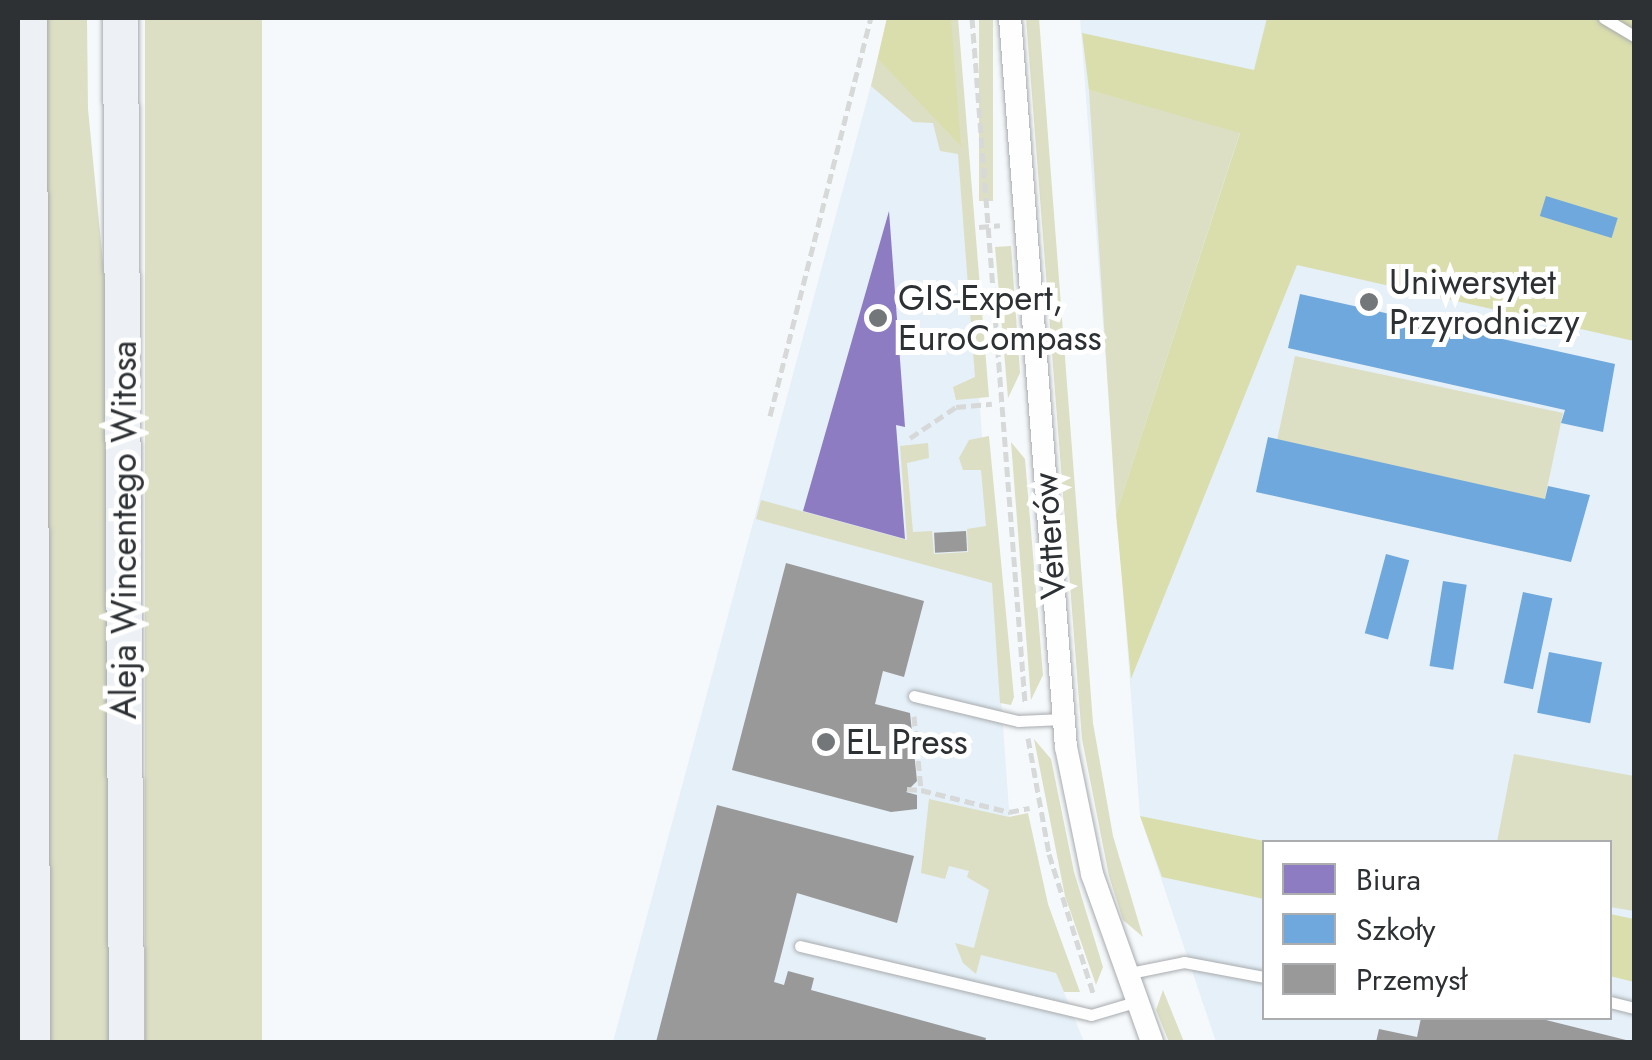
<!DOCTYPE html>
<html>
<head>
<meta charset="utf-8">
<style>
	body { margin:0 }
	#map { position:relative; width:1652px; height:1060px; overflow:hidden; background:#f6f9fb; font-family:Jost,sans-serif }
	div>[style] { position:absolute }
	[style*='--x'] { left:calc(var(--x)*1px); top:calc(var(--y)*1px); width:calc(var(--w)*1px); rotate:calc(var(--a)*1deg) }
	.built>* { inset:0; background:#e5f0f8 }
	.green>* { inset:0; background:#dcdfc3; transform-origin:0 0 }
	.forest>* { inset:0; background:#dadead }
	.offices>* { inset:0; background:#8e7cc3 }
	.schools>* { inset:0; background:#6fa8dc; transform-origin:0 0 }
	.industry>* { inset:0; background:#999; transform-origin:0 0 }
	.path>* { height:5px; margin-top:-2.5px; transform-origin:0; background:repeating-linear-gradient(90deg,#d7d9d9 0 10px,transparent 0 15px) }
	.roads { filter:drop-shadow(0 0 2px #a8abae) drop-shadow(0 0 2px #a8abae) }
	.service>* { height:11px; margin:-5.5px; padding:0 5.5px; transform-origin:5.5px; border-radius:5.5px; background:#fefefe }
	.minor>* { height:22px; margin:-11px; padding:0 11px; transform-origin:11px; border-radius:11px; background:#fefefe }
	.primary>* { height:35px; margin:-17.5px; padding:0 17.5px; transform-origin:17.5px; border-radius:17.5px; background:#edf1f5 }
	.dots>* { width:28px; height:28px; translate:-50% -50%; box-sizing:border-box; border:5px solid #fff; border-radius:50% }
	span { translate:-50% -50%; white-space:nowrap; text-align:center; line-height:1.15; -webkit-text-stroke:10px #fff; paint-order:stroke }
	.poi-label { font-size:35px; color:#2d3134 }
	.left { translate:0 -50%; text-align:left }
	.street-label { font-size:35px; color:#2d3134 }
	.frame { position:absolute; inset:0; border:20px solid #2d3134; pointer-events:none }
	.legend { position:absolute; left:1262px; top:840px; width:350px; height:180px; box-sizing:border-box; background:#fff; border:2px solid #abadae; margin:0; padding:12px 18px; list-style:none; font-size:30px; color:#2d3134 }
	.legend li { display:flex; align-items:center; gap:20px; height:50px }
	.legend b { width:50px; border:2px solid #abadae }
</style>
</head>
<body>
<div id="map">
	<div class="built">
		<i style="clip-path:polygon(evenodd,1080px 18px,1634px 18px,1634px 1042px,1216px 1042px,1140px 816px,1080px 18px,1264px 842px,1610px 842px,1610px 1018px,1264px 1018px,1264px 842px)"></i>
		<i style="clip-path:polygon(878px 59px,961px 146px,1013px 865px,1084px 1042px,613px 1042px)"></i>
	</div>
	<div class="green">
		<i style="clip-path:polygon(46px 18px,87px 18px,88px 109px,106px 293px,111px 1042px,49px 1042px)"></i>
		<i style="left:145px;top:18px;width:117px;height:1024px"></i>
		<i style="clip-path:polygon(887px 18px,958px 18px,989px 397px,956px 400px,953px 387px,975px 377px,958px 154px,940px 151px,933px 123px,913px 122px,871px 86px)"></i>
		<i style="left:979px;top:18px;width:14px;height:183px"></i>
		<i style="clip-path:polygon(1026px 18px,1039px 18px,1093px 723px,1113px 836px,1143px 937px,1123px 920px,1109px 876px,1082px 739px)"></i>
		<i style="clip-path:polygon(1089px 90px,1240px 132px,1116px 514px)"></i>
		<i style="clip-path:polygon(1011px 246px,1020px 373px,1008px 398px,995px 247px)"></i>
		<i style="left:1295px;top:356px;width:274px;height:89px;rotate:12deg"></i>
		<i style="clip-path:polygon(989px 436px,1014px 697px,1011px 705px,1000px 703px,992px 583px,756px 519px,761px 500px,907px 540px,900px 446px,928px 443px,929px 458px,907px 463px,913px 532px,932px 531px,934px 554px,968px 552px,967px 529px,986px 526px,981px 470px,963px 470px,959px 458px,969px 440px)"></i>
		<i style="clip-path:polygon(1011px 442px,1025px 459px,1043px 675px,1031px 700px)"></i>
		<i style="clip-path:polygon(1034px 739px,1051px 759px,1074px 872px,1103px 967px,1096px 985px,1065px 896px)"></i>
		<i style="clip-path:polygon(1514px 754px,1634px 776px,1634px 911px,1610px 907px,1610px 842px,1497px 842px)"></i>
		<i style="clip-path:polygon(929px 799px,1009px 817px,1028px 813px,1048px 904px,1080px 992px,1064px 992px,1056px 973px,981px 955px,976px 974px,963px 963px,955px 943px,974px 948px,989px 890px,967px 877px,969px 871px,949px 866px,945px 879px,921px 873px)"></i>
		<i style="clip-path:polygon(1163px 990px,1184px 1042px,1169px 1042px,1156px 1010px)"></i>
	</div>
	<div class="forest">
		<i style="clip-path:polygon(887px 18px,951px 18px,961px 146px,878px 59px)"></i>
		<i style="clip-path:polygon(1267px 18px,1634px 18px,1634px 341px,1297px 265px,1131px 679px,1116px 514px,1240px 133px,1089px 90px,1082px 33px,1254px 70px)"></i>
		<i style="clip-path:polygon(1140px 816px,1269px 842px,1264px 899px,1162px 877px)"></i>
		<i style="clip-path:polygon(1610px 914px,1634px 919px,1634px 982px,1610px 976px)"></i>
	</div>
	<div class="offices">
		<i style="clip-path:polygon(889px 211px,905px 427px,896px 425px,905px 539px,803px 511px)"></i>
	</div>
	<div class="schools">
		<i style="left:1546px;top:196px;width:75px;height:21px;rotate:17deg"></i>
		<i style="clip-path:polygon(1300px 294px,1615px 364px,1603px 432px,1561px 423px,1565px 410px,1288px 348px)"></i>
		<i style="clip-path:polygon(1268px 437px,1545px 499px,1548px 486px,1590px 495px,1571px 562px,1256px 492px)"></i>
		<i style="left:1386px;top:554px;width:24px;height:82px;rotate:15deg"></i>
		<i style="left:1443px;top:581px;width:24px;height:86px;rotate:9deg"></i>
		<i style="left:1523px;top:592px;width:30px;height:93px;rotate:12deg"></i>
		<i style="left:1549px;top:652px;width:54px;height:62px;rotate:11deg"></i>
	</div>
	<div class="industry">
		<i style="left:966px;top:531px;width:20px;height:32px;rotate:87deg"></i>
		<i style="clip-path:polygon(786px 563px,924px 601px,904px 677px,883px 671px,875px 704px,910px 713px,917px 781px,906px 792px,917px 795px,917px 809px,891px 812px,732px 770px)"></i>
		<i style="clip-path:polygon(717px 805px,914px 856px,897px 923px,797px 893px,774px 982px,784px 985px,788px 971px,814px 978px,811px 990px,986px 1038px,985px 1042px,656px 1042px)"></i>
		<i style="clip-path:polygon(1421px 1018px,1538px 1018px,1634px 1042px,1376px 1042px,1379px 1029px,1417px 1037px)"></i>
	</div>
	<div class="path">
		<i style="--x:972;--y:18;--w:686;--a:85.57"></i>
		<i style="--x:979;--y:227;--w:21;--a:-5"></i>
		<i style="--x:770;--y:416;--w:411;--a:-75.8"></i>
		<i style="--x:910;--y:438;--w:55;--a:-34"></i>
		<i style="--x:956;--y:407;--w:36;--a:-5"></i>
		<i style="--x:914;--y:716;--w:74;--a:84.6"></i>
		<i style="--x:921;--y:790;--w:91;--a:14"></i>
		<i style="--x:1009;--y:812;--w:21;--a:-11"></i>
		<i style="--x:1028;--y:738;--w:118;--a:79.7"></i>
		<i style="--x:1049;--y:854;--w:146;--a:72.4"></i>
		<i style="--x:907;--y:789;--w:14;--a:4"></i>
	</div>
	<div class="roads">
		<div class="service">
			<i style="--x:1604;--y:18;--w:35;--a:31"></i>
			<i style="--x:914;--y:696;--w:107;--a:13.5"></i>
			<i style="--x:1018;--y:721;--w:45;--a:-2.5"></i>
			<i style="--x:800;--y:946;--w:299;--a:13.3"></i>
			<i style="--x:1091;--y:1015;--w:46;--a:-16.5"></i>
			<i style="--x:1125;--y:974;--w:60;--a:-11.5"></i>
			<i style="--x:1184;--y:962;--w:81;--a:10.6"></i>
			<i style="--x:1610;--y:1002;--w:25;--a:14"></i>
		</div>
		<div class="minor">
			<i style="--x:1010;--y:18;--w:731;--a:85.61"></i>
			<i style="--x:1066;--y:747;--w:130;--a:78.4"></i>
			<i style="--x:1092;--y:874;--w:178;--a:70.3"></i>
		</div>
		<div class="primary">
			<i style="--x:29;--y:18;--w:1024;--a:89.83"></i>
			<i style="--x:120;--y:18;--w:1024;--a:89.66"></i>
		</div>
	</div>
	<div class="dots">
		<i style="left:1369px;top:302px;background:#73777a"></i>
		<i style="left:878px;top:318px;background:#73777a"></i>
		<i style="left:826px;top:742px;background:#73777a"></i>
	</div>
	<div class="poi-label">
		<span class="left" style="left:1389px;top:302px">Uniwersytet<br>Przyrodniczy</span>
		<span class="left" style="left:898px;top:318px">GIS-Expert,<br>EuroCompass</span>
		<span class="left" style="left:846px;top:742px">EL Press</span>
	</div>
	<div class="street-label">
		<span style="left:124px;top:530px;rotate:-90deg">Aleja Wincentego Witosa</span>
		<span style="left:1049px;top:536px;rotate:-94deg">Vetterów</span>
	</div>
	<div class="frame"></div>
	<ul class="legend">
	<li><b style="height:28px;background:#8e7cc3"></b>Biura</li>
	<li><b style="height:28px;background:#6fa8dc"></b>Szkoły</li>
	<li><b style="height:28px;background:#999"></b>Przemysł</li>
	</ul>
</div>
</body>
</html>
